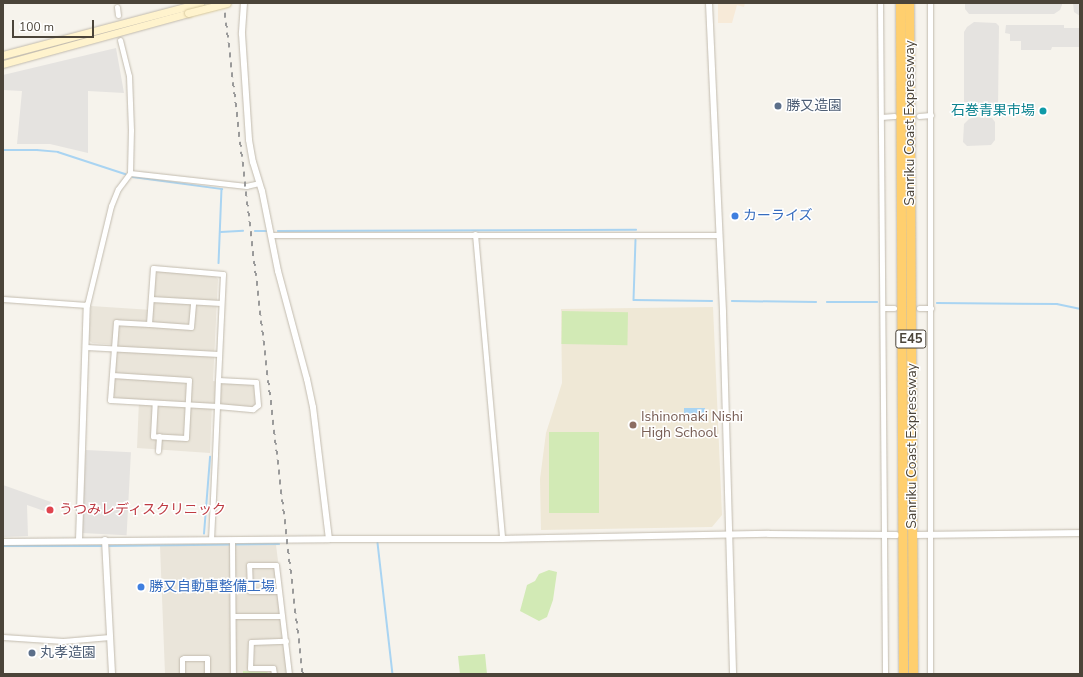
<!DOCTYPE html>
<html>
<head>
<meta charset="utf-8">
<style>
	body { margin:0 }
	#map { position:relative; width:1083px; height:677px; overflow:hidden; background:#f6f3ec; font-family:"Nunito Sans","Noto Sans JP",sans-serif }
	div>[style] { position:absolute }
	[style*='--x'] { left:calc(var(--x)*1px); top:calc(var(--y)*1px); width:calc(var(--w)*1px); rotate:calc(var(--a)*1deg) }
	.residential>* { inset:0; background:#eae5da }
	.commercial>* { inset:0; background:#f7ead8 }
	.education>* { inset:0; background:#efe8d6 }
	.green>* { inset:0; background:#d2eab5; transform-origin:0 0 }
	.parking>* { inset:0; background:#e5e3e0; transform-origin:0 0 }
	.water>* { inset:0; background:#a9d4f2; transform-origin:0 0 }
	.stream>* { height:1.5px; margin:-0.75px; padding:0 0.75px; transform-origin:0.75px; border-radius:0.75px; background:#a9d4f2 }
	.roads { filter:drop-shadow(0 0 1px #c2bbae) drop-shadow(0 0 1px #c2bbae) }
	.minor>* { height:5px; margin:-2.5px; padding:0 2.5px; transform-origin:2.5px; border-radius:2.5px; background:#fff }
	.tertiary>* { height:6px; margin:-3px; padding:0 3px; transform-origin:3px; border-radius:3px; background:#fff }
	.secondary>* { height:7px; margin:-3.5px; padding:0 3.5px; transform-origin:3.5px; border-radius:3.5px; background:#fff3cd }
	.motorway>* { height:9px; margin:-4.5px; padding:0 4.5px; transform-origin:4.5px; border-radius:4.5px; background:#ffcf6e }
	.rail>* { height:1.5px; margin-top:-0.75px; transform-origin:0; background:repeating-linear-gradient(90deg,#9a9a9a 0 5px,transparent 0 10px) }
	.bridges { filter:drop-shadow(0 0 1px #d6c79b) drop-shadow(0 0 1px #d6c79b) }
	.secondary-bridge>* { height:7px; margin:-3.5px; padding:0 3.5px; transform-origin:3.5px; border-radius:3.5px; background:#fff3cd }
	.dots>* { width:11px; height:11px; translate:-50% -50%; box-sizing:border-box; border:2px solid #fff; border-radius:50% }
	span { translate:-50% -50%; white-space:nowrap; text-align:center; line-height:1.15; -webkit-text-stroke:3px #fff; paint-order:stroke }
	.shield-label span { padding:1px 3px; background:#fff; border:1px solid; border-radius:3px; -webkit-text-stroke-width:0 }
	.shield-label { font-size:13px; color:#4b4439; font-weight:700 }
	.service-label { font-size:14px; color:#4e5e75 }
	.left { translate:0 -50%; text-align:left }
	.culture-label { font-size:14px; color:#0d838f }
	.right { translate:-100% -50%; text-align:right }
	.street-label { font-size:14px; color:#4b4439 }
	.shop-label { font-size:14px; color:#366cbe }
	.education-label { font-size:14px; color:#785e54 }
	.health-label { font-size:14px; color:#be3a42 }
	.frame { position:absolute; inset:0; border:4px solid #4b4439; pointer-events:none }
	.scale { position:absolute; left:12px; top:20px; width:82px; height:18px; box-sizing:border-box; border:2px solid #4b4439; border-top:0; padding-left:5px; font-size:12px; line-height:14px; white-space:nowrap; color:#4b4439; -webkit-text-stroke:3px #fff; paint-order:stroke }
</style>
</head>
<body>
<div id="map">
	<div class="residential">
		<i style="clip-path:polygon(158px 271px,215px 276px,218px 279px,213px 381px,251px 384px,254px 387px,256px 403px,253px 407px,212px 404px,210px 453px,137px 448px,139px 400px,116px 398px,113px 395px,117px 345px,92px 343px,89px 340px,91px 306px,152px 310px,155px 274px)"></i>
		<i style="clip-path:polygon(276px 545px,292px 674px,165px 674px,160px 546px)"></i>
	</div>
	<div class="commercial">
		<i style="clip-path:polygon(718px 3px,745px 3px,744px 7px,737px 5px,732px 23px,718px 23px)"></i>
	</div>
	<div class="education">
		<i style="clip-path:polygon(713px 307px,722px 515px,712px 527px,541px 530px,540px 479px,546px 433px,562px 383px,561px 309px)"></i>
	</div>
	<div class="green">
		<i style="left:562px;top:311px;width:66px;height:33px;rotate:1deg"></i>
		<i style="left:549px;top:432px;width:50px;height:81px"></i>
		<i style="clip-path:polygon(549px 570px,557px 572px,553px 600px,547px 617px,539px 621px,520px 611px,527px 585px,535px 581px,539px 574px)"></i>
		<i style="clip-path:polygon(485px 654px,487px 674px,460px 674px,458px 656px)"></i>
		<i style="clip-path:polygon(243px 671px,267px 672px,269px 674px,243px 674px)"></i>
	</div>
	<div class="parking">
		<i style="clip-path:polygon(965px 3px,1062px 3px,1062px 5px,1060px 10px,1054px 14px,969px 14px,965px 9px)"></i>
		<i style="clip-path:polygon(1073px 3px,1080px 3px,1080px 16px,1074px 12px)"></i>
		<i style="clip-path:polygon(974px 22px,996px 23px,999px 26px,998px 108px,995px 110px,974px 111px,967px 107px,964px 102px,964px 32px,967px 27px)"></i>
		<i style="clip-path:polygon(1006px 25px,1064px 25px,1064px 28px,1080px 28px,1080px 47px,1052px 47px,1051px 50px,1021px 50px,1021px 41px,1010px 41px,1010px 34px,1005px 33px)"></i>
		<i style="clip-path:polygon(116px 48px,124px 93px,88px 91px,88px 153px,50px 144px,17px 144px,22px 91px,3px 90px,3px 75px)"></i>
		<i style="clip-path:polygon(975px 117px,992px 118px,995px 122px,995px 140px,991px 145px,967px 146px,963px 142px,964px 124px,969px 119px)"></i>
		<i style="left:86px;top:450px;width:45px;height:83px;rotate:3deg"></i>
		<i style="clip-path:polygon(3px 485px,51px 502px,47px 512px,27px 505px,28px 536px,3px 537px)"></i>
	</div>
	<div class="water">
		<i style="left:705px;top:408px;width:14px;height:21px;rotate:90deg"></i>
	</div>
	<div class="stream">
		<i style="--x:3;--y:150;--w:34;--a:0"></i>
		<i style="--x:37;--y:150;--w:21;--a:5"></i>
		<i style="--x:58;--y:152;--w:71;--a:18.2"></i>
		<i style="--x:133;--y:177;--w:90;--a:7.7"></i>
		<i style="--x:222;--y:189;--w:74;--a:92.3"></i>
		<i style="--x:255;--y:231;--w:12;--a:0"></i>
		<i style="--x:278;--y:231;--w:358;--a:-0.2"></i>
		<i style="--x:221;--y:232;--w:22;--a:-3"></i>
		<i style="--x:636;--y:240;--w:60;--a:91.9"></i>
		<i style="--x:634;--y:300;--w:78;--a:0.7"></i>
		<i style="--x:732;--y:301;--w:84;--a:0.7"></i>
		<i style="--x:827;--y:302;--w:50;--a:0"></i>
		<i style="--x:937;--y:303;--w:120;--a:0.5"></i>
		<i style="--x:1057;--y:304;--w:24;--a:12"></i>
		<i style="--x:204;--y:534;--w:77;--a:-85.5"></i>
		<i style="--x:378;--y:543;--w:132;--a:83.5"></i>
		<i style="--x:3;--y:546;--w:100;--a:0"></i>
		<i style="--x:107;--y:546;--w:172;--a:-0.7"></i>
	</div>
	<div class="roads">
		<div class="minor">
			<i style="--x:880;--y:3;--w:671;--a:89.57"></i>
			<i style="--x:930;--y:3;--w:671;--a:90"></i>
			<i style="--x:117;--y:7;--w:8;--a:83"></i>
			<i style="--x:919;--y:116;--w:12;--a:-5"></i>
			<i style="--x:881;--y:117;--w:13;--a:-4"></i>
			<i style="--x:130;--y:173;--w:117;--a:6.4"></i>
			<i style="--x:246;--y:186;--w:13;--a:-13"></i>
			<i style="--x:475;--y:234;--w:306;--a:84.9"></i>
			<i style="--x:272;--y:235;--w:447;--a:0"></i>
			<i style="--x:3;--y:299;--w:84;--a:4.1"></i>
			<i style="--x:87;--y:305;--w:102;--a:-76.4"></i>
			<i style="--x:111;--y:206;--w:18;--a:-68"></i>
			<i style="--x:118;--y:189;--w:20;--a:-53"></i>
			<i style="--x:130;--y:173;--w:43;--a:-88.7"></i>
			<i style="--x:131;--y:130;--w:54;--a:-92.1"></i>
			<i style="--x:129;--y:76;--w:37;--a:-104"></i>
			<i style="--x:151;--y:299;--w:70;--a:3.3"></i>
			<i style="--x:883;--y:308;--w:11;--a:0"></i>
			<i style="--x:919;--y:308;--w:12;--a:0"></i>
			<i style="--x:149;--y:324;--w:42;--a:4.1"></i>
			<i style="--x:191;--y:327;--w:25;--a:-85"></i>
			<i style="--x:86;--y:347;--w:133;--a:3"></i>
			<i style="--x:112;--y:375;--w:77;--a:3.7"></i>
			<i style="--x:189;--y:380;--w:58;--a:93"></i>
			<i style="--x:186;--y:438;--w:33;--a:-177"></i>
			<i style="--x:153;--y:436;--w:33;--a:-87"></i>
			<i style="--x:158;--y:451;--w:15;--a:-86"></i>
			<i style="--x:211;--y:540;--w:86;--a:-87.3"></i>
			<i style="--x:215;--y:454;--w:48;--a:-87.6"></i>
			<i style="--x:217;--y:406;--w:26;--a:-88"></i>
			<i style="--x:218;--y:380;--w:106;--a:-87.3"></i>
			<i style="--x:223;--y:274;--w:70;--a:-175.1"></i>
			<i style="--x:153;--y:268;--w:56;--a:94.1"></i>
			<i style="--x:149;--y:324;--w:33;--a:-177"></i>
			<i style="--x:116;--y:322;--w:78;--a:94.4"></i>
			<i style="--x:110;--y:400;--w:107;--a:3.2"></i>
			<i style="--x:217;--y:406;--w:36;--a:5"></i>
			<i style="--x:253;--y:409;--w:6;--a:-39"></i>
			<i style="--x:258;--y:405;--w:23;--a:-95"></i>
			<i style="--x:256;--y:382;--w:38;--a:-177"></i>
			<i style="--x:232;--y:540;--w:134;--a:89.6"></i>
			<i style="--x:278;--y:591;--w:28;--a:180"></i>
			<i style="--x:250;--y:591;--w:26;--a:-92"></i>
			<i style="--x:249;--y:565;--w:27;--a:0"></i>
			<i style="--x:276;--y:565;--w:110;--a:83.2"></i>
			<i style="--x:233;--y:616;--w:49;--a:0"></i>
			<i style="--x:3;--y:637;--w:60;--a:3.8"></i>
			<i style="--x:63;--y:641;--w:47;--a:-4.9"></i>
			<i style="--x:182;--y:674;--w:15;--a:-90"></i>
			<i style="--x:182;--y:659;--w:2;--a:-27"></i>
			<i style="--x:184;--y:658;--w:23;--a:0"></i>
			<i style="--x:207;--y:658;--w:16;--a:90"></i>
			<i style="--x:274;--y:674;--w:6;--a:-99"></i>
			<i style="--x:273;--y:668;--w:23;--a:180"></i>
			<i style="--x:250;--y:668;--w:26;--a:-88"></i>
			<i style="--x:251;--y:642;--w:35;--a:-2"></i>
		</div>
		<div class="tertiary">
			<i style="--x:244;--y:3;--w:31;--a:94"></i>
			<i style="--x:242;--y:34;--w:106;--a:86.2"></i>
			<i style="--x:249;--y:140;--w:22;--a:80"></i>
			<i style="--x:253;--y:162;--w:30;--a:73"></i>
			<i style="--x:262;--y:191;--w:82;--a:78.7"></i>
			<i style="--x:278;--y:271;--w:112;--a:75"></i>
			<i style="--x:307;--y:379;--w:29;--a:78"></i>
			<i style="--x:313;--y:407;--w:133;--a:83.1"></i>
			<i style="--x:709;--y:3;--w:310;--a:87.4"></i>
			<i style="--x:723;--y:313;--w:361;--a:88.4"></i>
			<i style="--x:917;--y:535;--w:163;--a:-0.7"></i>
			<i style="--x:79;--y:540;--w:235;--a:-88.1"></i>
			<i style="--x:105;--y:540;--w:134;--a:87"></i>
			<i style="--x:3;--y:542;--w:326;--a:-0.5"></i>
			<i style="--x:329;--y:539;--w:173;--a:0"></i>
			<i style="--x:502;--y:539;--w:267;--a:-1.1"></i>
			<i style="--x:769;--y:534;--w:127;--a:0.5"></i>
		</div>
		<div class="secondary">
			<i style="--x:3;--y:55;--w:204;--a:-14.8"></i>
			<i style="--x:3;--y:64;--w:192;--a:-15.4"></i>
		</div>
		<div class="motorway">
			<i style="--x:900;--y:3;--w:671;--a:89.74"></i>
			<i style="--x:909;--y:3;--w:671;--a:89.66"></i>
		</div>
	</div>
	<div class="rail">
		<i style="--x:224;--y:3;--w:676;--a:83.29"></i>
	</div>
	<div class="bridges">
		<div class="secondary-bridge">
			<i style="--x:188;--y:13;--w:40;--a:-14.4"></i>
		</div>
	</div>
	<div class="dots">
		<i style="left:778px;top:106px;background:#5c6f8a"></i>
		<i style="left:1043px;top:111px;background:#0f9aa8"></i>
		<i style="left:735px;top:216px;background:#3f7fe0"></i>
		<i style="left:633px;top:425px;background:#8d6e63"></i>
		<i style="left:50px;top:510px;background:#e0444e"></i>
		<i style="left:141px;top:587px;background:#3f7fe0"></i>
		<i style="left:32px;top:653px;background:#5c6f8a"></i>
	</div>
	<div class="shield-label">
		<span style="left:911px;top:339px">E45</span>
	</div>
	<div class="service-label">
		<span class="left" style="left:786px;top:106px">勝又造園</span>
		<span class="left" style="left:40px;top:653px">丸孝造園</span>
	</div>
	<div class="culture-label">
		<span class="right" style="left:1035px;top:111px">石巻青果市場</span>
	</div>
	<div class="street-label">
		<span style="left:910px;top:123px;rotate:-90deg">Sanriku Coast Expressway</span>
		<span style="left:912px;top:446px;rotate:-90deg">Sanriku Coast Expressway</span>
	</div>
	<div class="shop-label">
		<span class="left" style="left:743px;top:216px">カーライズ</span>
		<span class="left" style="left:149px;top:587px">勝又自動車整備工場</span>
	</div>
	<div class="education-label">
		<span class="left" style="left:641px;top:425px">Ishinomaki Nishi<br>High School</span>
	</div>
	<div class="health-label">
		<span class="left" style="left:59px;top:510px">うつみレディスクリニック</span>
	</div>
	<div class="frame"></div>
	<div class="scale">100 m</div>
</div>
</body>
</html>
